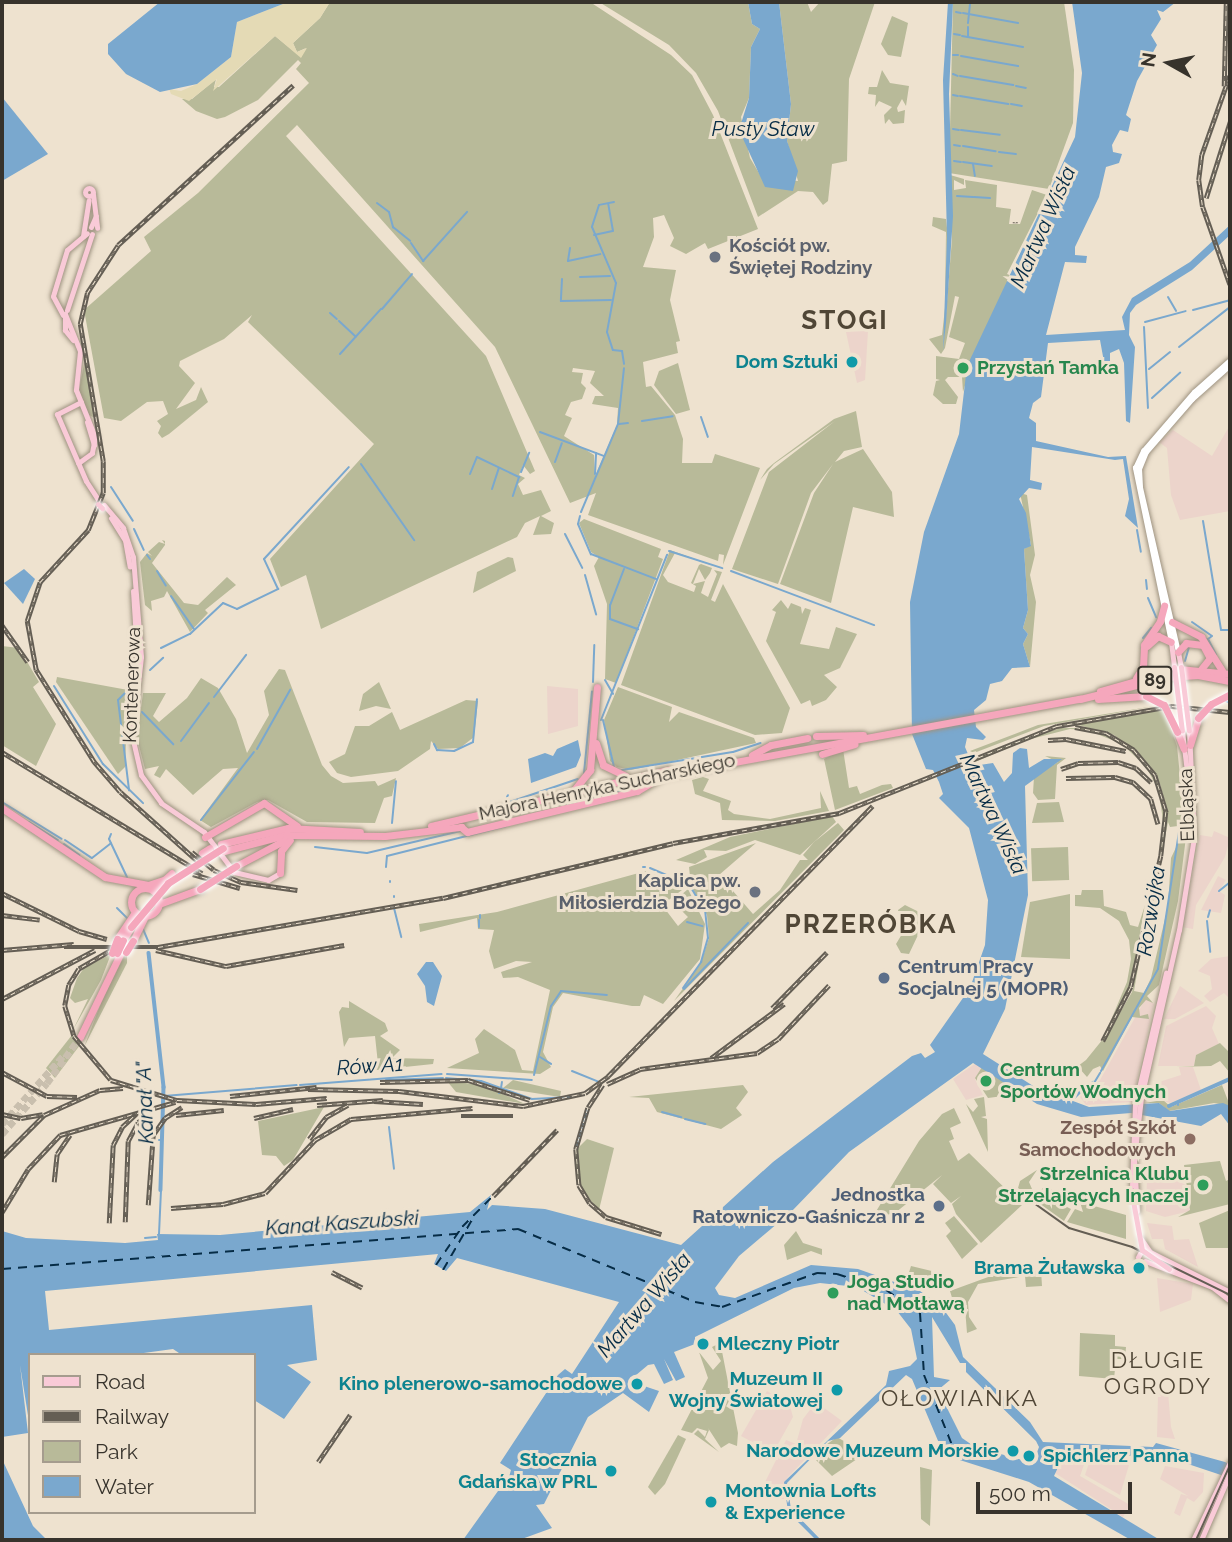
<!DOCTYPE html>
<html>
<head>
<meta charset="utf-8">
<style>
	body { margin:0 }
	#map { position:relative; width:1232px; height:1542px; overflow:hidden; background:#eee2cf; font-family:Raleway,sans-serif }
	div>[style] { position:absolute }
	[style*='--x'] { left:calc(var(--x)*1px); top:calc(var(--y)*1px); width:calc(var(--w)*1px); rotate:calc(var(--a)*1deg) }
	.commercial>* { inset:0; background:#ecd4cb }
	.green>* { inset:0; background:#b8ba99; transform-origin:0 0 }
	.sand>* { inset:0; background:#e4dab5 }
	.water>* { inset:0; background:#7aa8ce }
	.stream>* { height:2px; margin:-1px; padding:0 1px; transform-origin:1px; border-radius:1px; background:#7aa8ce }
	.canal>* { height:3.5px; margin:-1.75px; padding:0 1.75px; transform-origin:1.75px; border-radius:1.75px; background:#7aa8ce }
	.ferry>* { height:2px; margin-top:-1px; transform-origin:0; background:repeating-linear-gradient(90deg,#062c46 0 9px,transparent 0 16px) }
	.highway-tunnel>* { height:7px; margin-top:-3.5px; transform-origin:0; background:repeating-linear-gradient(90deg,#c9bfae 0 7px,transparent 0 10.5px) }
	.roads { filter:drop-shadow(0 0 2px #9e9381) drop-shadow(0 0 2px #9e9381) }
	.secondary>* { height:4.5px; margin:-2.25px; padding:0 2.25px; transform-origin:2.25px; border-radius:2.25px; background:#fff }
	.primary>* { height:5px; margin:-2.5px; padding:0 2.5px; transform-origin:2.5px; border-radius:2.5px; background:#f9cad7 }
	.primary>.ring { margin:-2.5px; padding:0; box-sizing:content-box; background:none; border:5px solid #f9cad7; border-radius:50% }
	.highway>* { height:7px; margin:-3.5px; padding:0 3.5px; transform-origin:3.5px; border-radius:3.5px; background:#f5a7bc }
	.highway>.ring { margin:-3.5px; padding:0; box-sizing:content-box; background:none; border:7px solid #f5a7bc; border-radius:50% }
	.tram>* { height:2px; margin:-1px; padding:0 1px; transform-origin:1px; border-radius:1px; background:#645e54 }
	.rail>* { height:4.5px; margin-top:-2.25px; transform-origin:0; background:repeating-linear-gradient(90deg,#eee2cf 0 5px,#645e54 0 10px); box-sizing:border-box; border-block:2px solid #645e54 }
	.bridges { filter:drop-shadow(0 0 2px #fff) drop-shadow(0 0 2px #fff) }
	.primary-bridge>* { height:5px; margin:-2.5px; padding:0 2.5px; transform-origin:2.5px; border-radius:2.5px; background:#f9cad7 }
	.highway-bridge>* { height:7px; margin:-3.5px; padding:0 3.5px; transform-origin:3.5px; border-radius:3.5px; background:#f5a7bc }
	.dots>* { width:19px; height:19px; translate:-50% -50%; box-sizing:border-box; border:4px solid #eee2cf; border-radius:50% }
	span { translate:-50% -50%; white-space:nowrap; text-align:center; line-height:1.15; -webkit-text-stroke:6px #eee2cf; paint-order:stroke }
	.shield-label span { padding:2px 5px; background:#eee2cf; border:2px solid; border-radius:5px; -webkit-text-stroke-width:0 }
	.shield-label { font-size:18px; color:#37332c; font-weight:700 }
	.worship-label { font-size:19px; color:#5b616d; font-weight:700 }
	.left { translate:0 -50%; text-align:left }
	.right { translate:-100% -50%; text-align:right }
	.culture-label { font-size:19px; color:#0d838f; font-weight:700 }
	.leisure-label { font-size:19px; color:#27864d; font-weight:700 }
	.street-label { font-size:19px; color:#37332c }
	.service-label { font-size:19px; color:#4e5e75; font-weight:700 }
	.education-label { font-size:19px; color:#785e54; font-weight:700 }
	.water-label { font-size:21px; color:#062c46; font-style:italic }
	.quarter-label { font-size:23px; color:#504636; letter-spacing:2px }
	.district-label { font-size:26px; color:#504636; font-weight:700; letter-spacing:2px }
	.frame { position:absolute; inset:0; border:4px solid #37332c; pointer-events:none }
	.legend { position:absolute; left:28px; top:1353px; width:228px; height:161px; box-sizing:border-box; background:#eee2cf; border:2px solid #a59c8e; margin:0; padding:9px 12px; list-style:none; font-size:21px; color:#37332c }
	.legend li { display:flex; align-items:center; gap:14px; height:35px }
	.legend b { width:35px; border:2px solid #a59c8e }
	.north { position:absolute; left:1134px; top:28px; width:70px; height:70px; -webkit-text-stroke:5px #eee2cf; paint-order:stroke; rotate:279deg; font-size:19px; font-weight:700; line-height:28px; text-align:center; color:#37332c }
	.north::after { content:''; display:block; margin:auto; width:24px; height:32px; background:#37332c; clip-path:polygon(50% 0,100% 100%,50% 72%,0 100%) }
	.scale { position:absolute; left:976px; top:1482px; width:156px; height:32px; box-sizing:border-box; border:4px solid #37332c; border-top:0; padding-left:9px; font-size:21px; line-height:24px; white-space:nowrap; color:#37332c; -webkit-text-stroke:5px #eee2cf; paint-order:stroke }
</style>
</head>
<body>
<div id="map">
	<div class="commercial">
		<i style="clip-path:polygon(868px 331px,865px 380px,857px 383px,846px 332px)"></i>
		<i style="clip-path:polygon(1230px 425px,1230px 511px,1180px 520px,1171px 495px,1167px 448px,1159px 442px,1173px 430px,1212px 456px)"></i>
		<i style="clip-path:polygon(547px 686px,578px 689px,578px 726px,548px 734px)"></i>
		<i style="clip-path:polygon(1214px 831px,1230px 838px,1225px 857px,1196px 905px,1193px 929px,1182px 927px,1200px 835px,1212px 837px)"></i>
		<i style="clip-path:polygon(1218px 876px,1226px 880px,1219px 891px,1225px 895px,1221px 913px,1201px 910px)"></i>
		<i style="clip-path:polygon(1230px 956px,1230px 999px,1224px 993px,1210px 1002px,1204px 996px,1212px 989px,1210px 976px,1198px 971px,1211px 959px)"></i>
		<i style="clip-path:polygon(1180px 986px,1204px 1003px,1175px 1019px,1164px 1019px)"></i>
		<i style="clip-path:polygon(1146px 998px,1154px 1004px,1132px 1102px,1086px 1105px,1080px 1097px,1100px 1080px)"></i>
		<i style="clip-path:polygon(1206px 1006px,1216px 1016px,1212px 1028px,1219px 1044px,1196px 1055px,1194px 1066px,1158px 1066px,1166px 1026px)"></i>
		<i style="clip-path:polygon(976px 1063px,982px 1067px,975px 1079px,983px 1095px,966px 1100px,953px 1079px)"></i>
		<i style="clip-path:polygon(1179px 1067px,1193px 1067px,1201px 1090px,1170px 1103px,1164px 1101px,1159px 1082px,1181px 1075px)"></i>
		<i style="clip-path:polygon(1147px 1177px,1159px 1182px,1172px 1178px,1186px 1185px,1190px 1211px,1165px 1217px,1146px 1211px)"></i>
		<i style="clip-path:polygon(1147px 1223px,1172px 1226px,1174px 1240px,1189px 1239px,1198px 1267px,1165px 1249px,1163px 1239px,1152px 1239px)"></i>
		<i style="clip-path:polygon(1157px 1278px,1193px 1284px,1191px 1300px,1160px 1312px)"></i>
		<i style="clip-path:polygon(767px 1391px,790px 1406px,793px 1417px,773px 1453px,741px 1436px)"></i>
		<i style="clip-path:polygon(1168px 1392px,1171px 1427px,1175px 1439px,1157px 1437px,1158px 1394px)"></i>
		<i style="clip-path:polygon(816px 1402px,842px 1421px,788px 1477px,783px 1485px,785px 1499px,780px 1499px,763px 1486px,786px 1440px,796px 1444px,803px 1419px)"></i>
		<i style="clip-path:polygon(1086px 1459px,1080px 1476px,1130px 1505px,1123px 1517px,1055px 1473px,1064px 1460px)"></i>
		<i style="clip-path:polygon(1090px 1460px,1129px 1465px,1120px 1495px,1085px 1475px)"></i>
		<i style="clip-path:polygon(1165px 1466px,1204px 1473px,1203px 1492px,1194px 1502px,1187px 1498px,1180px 1516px,1174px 1513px,1181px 1494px,1188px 1496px,1160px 1479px)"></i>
	</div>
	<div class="green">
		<i style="clip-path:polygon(evenodd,330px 2px,590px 2px,671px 55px,692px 75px,713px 115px,758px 229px,708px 249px,705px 243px,686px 254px,670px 246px,674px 238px,664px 215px,653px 218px,654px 237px,643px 267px,676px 270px,670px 300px,680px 341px,676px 342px,678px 353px,643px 362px,646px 387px,651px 386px,675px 415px,683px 439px,682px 463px,712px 463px,715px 454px,760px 468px,723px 565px,724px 555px,719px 554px,718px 561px,588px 515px,596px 493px,570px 503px,495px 347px,297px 125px,286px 136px,486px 356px,535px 471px,530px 474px,523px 465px,519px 475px,525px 478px,518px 484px,523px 495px,541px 490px,551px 511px,541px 516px,554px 523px,551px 534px,533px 535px,540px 516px,525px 523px,517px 537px,321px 629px,306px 575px,281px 587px,270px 559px,374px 444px,248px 322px,252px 315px,224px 339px,180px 361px,179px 366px,195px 383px,176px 409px,196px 400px,201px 387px,208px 402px,169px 434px,162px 438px,158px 433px,161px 426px,157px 421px,168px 414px,163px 401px,147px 402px,121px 421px,104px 418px,84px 310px,151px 251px,144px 237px,198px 193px,309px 83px,296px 69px,301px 63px,298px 60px,258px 100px,225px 117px,217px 119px,196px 111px,182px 99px,192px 99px,216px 79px,214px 87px,219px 87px,275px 36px,301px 57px,306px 48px,297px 52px,293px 43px,320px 18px,330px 2px,573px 368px,595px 371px,590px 383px,604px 396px,595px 396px,592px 404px,618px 408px,617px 425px,595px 476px,594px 455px,564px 436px,572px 418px,565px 415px,571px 402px,582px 399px,586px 388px,581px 383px,583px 373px,572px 372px,573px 368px)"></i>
		<i style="clip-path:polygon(599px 2px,748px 2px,752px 24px,760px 29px,751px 47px,749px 98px,741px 117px,750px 158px,762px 178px,798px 181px,787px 141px,791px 104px,779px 2px,807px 2px,811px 12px,820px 2px,875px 2px,849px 79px,847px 161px,832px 164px,828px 201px,823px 205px,813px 192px,798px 191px,758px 217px,718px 111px,696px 73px,669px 45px)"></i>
		<i style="clip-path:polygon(953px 2px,1064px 2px,1074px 70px,1073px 123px,1049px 189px,949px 173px)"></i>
		<i style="clip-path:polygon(892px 16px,908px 23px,901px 57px,888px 55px,881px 44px)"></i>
		<i style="clip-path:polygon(882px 70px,890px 83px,909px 86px,906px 106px,902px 99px,897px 108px,898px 112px,905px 110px,904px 123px,893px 124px,889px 119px,885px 124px,884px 115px,892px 107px,879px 101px,875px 107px,876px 95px,868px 94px,869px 87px,877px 87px)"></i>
		<i style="clip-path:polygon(950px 175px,964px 179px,964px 185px,954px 180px,954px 190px,966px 188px,965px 180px,997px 185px,996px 207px,1011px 209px,1009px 224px,1020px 224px,1032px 190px,1047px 195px,1007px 274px,1012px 276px,973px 359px,963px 392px,962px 377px,948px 377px,945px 380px,958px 397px,956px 404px,943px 404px,933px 395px,936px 381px,940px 380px,936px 379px,936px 356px,959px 359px,965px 343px,949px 337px,959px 297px,955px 296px,945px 348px,941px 354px,929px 339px,942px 335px,945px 308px,946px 232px,932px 226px,933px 217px,946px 219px,947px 228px,946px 302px,943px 351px,952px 239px)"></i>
		<i style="clip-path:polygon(86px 354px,95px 418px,89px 415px,79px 390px)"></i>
		<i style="clip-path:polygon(678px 363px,690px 410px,676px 414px,654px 385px,659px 371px)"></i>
		<i style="clip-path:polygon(856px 411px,862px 447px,844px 451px,835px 462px,863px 449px,892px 492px,894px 517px,853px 507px,831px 603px,780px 584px,814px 493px,833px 464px,811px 493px,778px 584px,732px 569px,769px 472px,835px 421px,774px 464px,760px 480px,767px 469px,774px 463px,834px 419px)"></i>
		<i style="clip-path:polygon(1020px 493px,1027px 495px,1035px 555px,1030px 575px,1036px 602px,1030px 667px,1023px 644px,1028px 634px,1023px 628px,1028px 610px,1024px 549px,1031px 545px)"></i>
		<i style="clip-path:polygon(584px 519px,661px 549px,658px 557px,663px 559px,616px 683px,605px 679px,607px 604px,594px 566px,599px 557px,591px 552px,579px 523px)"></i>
		<i style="clip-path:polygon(162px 540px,165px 541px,165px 545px,152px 563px,184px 603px,198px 605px,227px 577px,236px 585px,205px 610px,208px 613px,190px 632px,167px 591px,164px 597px,151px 601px,152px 611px,145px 605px,140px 562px,147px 553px,152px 556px,148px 552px,159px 542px,165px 544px)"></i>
		<i style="clip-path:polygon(670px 550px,720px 568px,675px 553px,663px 575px,668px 582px,694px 592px,696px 586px,691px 583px,699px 565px,701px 564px,712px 568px,710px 573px,705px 580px,699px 569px,693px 584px,705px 581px,701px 593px,708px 597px,717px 574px,714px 570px,722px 572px,711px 600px,715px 602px,723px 584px,790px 708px,782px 733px,755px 735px,621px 685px)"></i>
		<i style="clip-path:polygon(508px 557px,513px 558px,516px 571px,473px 593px,477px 572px)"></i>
		<i style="clip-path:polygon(781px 600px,788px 609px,791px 603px,801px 607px,802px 614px,805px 608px,811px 610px,800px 644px,829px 649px,836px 627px,857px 634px,840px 668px,824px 675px,837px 687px,826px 700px,812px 706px,810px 700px,801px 704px,766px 641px,776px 612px,772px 610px)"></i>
		<i style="clip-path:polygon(2px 646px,19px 648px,39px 682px,33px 687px,56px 724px,36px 766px,2px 745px)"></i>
		<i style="clip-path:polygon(279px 669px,285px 670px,322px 765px,331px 776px,343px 783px,375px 781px,378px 786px,396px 778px,392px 796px,384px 798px,375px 823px,307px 822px,268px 800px,257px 802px,211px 827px,200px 820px,238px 768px,223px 769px,193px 795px,166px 769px,160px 778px,154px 775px,159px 766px,145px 769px,137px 738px,143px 693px,166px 693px,153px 716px,159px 722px,187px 698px,201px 678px,218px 688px,236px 719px,247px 753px,269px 715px,264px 691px)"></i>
		<i style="clip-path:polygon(57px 677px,128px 690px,125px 767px,118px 774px,56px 682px)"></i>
		<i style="clip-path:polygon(379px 682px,391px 709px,376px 706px,359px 711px,363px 694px)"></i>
		<i style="clip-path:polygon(618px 687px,672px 707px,669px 722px,679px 712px,754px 738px,756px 743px,631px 770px,617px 767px,610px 761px,604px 720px)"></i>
		<i style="clip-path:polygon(466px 700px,478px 701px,474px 737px,460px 748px,438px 749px,431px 741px,430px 749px,398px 771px,351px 777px,337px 773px,329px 762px,345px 754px,355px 726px,369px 726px,392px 712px,400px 730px)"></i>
		<i style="clip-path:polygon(1161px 705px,1044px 726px,974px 753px,970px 751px,1038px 725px)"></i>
		<i style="clip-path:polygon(1164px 708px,1177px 746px,1184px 816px,1179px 822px,1188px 821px,1178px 901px,1159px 985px,1147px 996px,1153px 1003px,1146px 1000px,1139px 1008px,1140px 1016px,1148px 1014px,1149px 1019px,1132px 1017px,1103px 1071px,1100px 1066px,1093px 1069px,1087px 1077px,1079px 1068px,1066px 1075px,1086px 1060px,1103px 1039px,1127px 982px,1131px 959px,1129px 940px,1119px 921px,1100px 908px,1075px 906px,1075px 895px,1081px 895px,1082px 890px,1103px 890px,1104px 906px,1126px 912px,1130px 925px,1138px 927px,1145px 905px,1130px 989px,1103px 1042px,1132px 992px,1145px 927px,1134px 991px,1144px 993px,1151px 978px,1168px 906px,1171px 858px,1179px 841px,1178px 826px,1170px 827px,1168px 822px,1161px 859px,1166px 807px,1160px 784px,1144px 759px,1114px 735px,1075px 724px)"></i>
		<i style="clip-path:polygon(1061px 728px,1084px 728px,1110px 736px,1129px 748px,1148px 767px,1159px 786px,1165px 811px,1165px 831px,1159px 861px,1156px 872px,1164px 829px,1159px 791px,1146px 767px,1122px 744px,1087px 730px,1070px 729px,1027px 740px,975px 762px,973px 759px,1029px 737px)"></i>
		<i style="clip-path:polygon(843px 749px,849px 788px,857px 786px,860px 794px,882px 785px,891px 784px,893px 788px,835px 810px,824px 759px)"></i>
		<i style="clip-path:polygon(1045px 756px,1066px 758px,1057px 765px,1055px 799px,1038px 800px,1033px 793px,1034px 777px,1058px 762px)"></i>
		<i style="clip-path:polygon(703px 777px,709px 779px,703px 791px,731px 801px,728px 810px,734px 814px,770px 819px,821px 808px,820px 791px,829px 811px,775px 821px,722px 820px,720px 803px,695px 794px,692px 780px)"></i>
		<i style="clip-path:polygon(1059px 802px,1064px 822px,1032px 823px,1037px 803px)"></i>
		<i style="clip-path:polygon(832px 816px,836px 822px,800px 855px,755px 840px,726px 851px,704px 850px,707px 857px,695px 864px,676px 860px,730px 837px)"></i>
		<i style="clip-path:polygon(838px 823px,844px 830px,674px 1001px,701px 963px,709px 938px,707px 915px,691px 886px,689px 867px,756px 843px,719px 875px,753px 914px,780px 890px,800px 860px,808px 860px,803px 855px,814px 842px)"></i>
		<i style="left:1068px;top:847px;width:33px;height:37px;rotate:88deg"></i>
		<i style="clip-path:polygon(646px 871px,686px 887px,662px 905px,678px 926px,688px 917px,673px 902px,688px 889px,705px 924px,700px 959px,663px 1004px,644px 995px,640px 1006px,632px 1006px,563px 993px,553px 1007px,543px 1052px,551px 1067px,540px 1074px,447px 1068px,479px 1053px,475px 1039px,484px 1029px,515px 1050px,522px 1070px,533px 1071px,550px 990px,518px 977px,503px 978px,501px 972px,532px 962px,516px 961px,494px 969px,489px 951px,494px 930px,478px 929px,477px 918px,420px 932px,419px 924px,497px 912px)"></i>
		<i style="clip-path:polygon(1070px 894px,1070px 959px,1021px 957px,1030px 902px)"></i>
		<i style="clip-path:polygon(905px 905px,927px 916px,909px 954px,901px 953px,896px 944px,905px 929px,902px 927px,905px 917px,899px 916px,898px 910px)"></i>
		<i style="clip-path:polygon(127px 952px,127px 963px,84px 1047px,109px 983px)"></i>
		<i style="clip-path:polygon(111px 954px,101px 980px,73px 1030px,88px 999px,75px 1003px,70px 998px,77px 978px,84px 968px)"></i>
		<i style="clip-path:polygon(349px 1001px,385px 1023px,388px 1031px,380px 1036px,400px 1050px,392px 1058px,434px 1059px,433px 1064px,367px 1071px,365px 1066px,378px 1064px,375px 1036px,349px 1038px,344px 1047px,339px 1012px,342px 1007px,349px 1008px)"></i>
		<i style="clip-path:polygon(72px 1035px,80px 1045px,55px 1078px,46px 1068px)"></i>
		<i style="clip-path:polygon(1220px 1043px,1230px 1053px,1230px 1073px,1220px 1061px,1211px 1066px,1176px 1067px,1194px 1066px,1196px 1055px)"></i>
		<i style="clip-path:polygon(982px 1067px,1027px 1098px,1026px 1100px,1018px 1094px,988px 1098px,975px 1078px)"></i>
		<i style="clip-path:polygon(513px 1080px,561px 1091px,560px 1097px,503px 1088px)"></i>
		<i style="clip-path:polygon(447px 1081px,483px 1085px,525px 1104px,456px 1092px)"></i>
		<i style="clip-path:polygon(743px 1085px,748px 1092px,736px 1108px,742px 1115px,721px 1129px,657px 1112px,649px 1098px,629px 1097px)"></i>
		<i style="clip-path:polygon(1222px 1085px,1230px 1106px,1214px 1103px,1169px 1111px,1159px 1103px,1144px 1103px,1163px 1100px,1171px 1107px)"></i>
		<i style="clip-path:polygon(984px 1097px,986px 1116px,981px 1117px,987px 1119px,988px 1152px,966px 1104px,973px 1112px,978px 1106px,974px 1099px)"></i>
		<i style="clip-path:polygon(324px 1107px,293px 1160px,284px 1166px,276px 1156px,262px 1155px,258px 1121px)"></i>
		<i style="clip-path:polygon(954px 1108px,961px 1123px,950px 1128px,954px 1139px,949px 1141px,958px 1161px,969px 1153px,1022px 1205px,981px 1243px,956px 1214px,952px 1204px,961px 1196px,951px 1203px,933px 1184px,942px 1175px,895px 1213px,872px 1218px,919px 1141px,942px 1114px)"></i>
		<i style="clip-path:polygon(587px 1139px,614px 1148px,599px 1210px,584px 1193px,576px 1173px,576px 1150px)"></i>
		<i style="clip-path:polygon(1220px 1161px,1226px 1181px,1230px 1179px,1230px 1204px,1178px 1217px,1190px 1210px,1184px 1165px)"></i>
		<i style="clip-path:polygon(1037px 1170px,1029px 1182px,1035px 1196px,1046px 1196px,1047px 1188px,1041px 1190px,1046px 1185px,1054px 1192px,1047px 1200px,1052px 1209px,1052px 1203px,1061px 1206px,1057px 1194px,1068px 1198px,1065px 1206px,1071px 1209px,1064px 1221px,1018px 1188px,1020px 1181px)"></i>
		<i style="clip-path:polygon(1080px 1202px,1126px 1215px,1126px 1239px,1067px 1222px,1075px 1209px,1083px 1212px)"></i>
		<i style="clip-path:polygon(1230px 1210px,1230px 1248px,1206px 1248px,1199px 1223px)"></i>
		<i style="clip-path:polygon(954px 1216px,978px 1244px,962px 1259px,946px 1236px,951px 1231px,945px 1223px)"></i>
		<i style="clip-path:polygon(796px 1231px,803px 1243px,822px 1249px,822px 1255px,811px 1251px,787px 1260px,784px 1245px)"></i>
		<i style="clip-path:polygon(911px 1266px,940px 1273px,944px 1289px,907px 1279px)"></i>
		<i style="clip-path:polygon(1041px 1270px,1042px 1286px,1026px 1287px,1025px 1276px,978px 1284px,968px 1302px,969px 1317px,977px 1329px,967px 1333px,965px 1308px,956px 1311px,950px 1291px,991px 1276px)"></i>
		<i style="clip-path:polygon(718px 1331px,738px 1433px,737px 1446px,729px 1443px,721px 1448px,708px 1428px,709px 1430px,705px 1439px,719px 1452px,694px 1434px,698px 1430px,705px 1437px,707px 1431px,697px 1428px,692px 1433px,681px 1430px,708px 1378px,699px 1352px,713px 1370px,721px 1361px,712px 1347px,718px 1344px,722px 1353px)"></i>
		<i style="clip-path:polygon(1080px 1333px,1115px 1335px,1115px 1346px,1126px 1347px,1125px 1359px,1116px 1359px,1114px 1379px,1079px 1376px)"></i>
		<i style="clip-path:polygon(678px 1435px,686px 1439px,665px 1484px,655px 1495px,648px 1487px)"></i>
		<i style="clip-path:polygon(837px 1437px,852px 1446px,857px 1459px,832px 1476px,816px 1460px,820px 1456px,816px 1452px)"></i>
		<i style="clip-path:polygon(920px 1467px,932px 1470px,930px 1526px,921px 1519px)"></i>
	</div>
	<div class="sand">
		<i style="clip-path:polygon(288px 2px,330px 2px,320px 18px,293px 43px,297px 52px,307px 48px,301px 58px,275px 36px,213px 91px,217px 79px,189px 101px,171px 94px,169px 89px,181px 91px,197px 84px,231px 57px,237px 22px)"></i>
	</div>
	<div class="water">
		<i style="clip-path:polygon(160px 2px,288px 2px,237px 22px,231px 57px,197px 84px,160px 92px,126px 74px,108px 54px,108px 44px)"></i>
		<i style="clip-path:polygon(748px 2px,779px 2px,791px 104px,787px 141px,798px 171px,793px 191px,765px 187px,739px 130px,749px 98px,751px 47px,760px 29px,752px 24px)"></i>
		<i style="clip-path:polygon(948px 2px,953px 2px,949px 94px,953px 216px,946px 323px,943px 351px,947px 237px,943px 80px)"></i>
		<i style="clip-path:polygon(evenodd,1072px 2px,1176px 2px,1163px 12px,1157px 10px,1161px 19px,1151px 35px,1157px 45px,1137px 81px,1126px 115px,1131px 119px,1128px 132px,1120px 130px,1112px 145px,1113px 152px,1122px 154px,1119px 163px,1106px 167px,1099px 197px,1075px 247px,1075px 255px,1087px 256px,1086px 263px,1065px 262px,1046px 335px,1125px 330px,1122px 317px,1132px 298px,1190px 262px,1230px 225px,1230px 235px,1192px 270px,1136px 305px,1130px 313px,1129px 335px,1135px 347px,1130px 423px,1126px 421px,1124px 363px,1119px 349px,1110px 353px,1110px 373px,1106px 373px,1100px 340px,1048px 343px,1041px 397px,1033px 403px,1029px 418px,1036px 423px,1036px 441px,1108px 457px,1126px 456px,1138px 528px,1125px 516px,1129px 499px,1123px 459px,1115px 460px,1032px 447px,1030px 480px,1042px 483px,1041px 490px,1029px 488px,1019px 499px,1026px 513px,1031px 546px,1024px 549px,1028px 610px,1023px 628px,1028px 634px,1023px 644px,1030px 667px,1012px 668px,1002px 681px,990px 684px,986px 700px,974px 710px,976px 727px,986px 737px,983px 740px,967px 738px,965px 747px,973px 766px,993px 763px,1004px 782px,1012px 773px,1013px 753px,1020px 748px,1027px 749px,1029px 768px,1044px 759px,1062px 759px,1025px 786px,1028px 895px,1005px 1009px,983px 1054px,1052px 1098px,1067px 1100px,1094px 1080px,1073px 1101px,1089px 1107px,1159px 1103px,1170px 1111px,1223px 1103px,1230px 1106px,1230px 1126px,1221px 1114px,1201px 1126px,1131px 1113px,1081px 1117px,1037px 1104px,973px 1063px,849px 1152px,791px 1212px,739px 1256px,715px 1288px,719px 1295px,735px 1298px,811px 1265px,858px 1269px,920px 1291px,941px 1306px,955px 1325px,963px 1357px,1030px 1422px,1043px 1442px,1153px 1447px,1156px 1443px,1225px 1462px,1230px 1465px,1230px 1478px,1146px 1450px,1144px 1455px,1062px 1459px,1054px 1476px,1160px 1540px,1131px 1540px,1029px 1482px,944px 1455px,912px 1379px,906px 1375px,840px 1438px,828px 1441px,787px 1483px,791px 1509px,821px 1540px,816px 1540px,788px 1512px,784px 1482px,886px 1385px,889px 1371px,910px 1366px,917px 1359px,911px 1329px,897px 1311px,857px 1287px,820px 1283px,794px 1288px,695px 1337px,695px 1344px,674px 1352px,685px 1377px,676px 1381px,664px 1359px,673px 1380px,664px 1384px,654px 1364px,648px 1365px,629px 1381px,659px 1391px,649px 1412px,623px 1393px,588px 1417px,544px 1504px,536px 1505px,552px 1528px,519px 1540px,463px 1540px,498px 1491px,505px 1491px,511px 1470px,500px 1463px,558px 1375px,565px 1369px,572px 1374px,619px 1302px,457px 1258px,446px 1271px,434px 1264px,438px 1254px,45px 1291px,49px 1330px,312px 1305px,317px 1360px,287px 1365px,311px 1382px,284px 1419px,254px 1400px,254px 1355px,182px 1355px,173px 1349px,129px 1355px,30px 1355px,30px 1428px,20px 1365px,28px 1433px,2px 1437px,2px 1231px,26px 1238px,125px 1243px,158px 1240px,157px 1234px,220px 1235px,470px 1212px,491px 1195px,487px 1210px,492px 1205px,545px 1209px,681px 1245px,773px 1162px,912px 1056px,921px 1053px,925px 1058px,935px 1052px,930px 1045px,970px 988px,985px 945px,988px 900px,969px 828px,939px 798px,943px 794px,939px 782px,933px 770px,926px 769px,912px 734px,910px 602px,924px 532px,959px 434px,967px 366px,1075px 137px,1082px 73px,1072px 2px,932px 1317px,960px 1363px,966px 1363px,966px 1372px,1036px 1441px,1039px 1447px,1033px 1463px,975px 1447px,962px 1438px,938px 1390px,950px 1380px,934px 1377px,932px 1317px)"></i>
		<i style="clip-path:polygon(2px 97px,48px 154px,2px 181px)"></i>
		<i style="clip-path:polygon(24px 569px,35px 579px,23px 604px,4px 583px)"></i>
		<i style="clip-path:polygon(578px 740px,581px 755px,576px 767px,531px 783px,528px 759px,545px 753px,553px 756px,557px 749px)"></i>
		<i style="clip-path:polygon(426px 962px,433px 962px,442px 976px,434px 1006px,427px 1002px,425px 986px,417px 974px)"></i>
		<i style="clip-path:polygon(2px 1459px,33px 1526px,47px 1540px,2px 1540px)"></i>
	</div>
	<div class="stream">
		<i style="--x:956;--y:12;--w:5;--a:11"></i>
		<i style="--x:963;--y:13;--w:56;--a:10.3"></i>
		<i style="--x:968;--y:23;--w:19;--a:-84"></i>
		<i style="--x:954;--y:34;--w:6;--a:9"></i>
		<i style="--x:962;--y:36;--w:62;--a:10.2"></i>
		<i style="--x:968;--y:36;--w:9;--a:-90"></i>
		<i style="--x:953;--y:55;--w:5;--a:0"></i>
		<i style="--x:961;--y:56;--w:58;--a:10"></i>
		<i style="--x:953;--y:74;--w:5;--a:22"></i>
		<i style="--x:960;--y:76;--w:54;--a:9.6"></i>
		<i style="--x:1016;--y:86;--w:10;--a:11"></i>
		<i style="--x:953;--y:95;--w:5;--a:11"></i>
		<i style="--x:960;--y:96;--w:49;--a:9.5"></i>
		<i style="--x:1011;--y:104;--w:11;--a:10"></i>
		<i style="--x:953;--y:129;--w:6;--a:9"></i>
		<i style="--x:961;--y:130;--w:39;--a:7"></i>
		<i style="--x:954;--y:145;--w:6;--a:9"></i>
		<i style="--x:963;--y:146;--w:33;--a:9"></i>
		<i style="--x:999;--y:152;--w:17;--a:7"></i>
		<i style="--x:954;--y:161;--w:7;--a:8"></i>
		<i style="--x:963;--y:162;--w:29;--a:8"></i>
		<i style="--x:973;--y:164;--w:12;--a:81"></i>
		<i style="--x:957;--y:196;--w:16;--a:4"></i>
		<i style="--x:974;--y:197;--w:16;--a:4"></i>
		<i style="--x:614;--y:202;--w:15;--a:169"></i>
		<i style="--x:599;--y:205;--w:23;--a:108"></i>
		<i style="--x:592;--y:227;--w:61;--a:66.8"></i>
		<i style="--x:616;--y:283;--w:50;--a:100.4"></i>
		<i style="--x:607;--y:332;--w:19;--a:72"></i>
		<i style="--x:613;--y:350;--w:9;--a:6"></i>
		<i style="--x:622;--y:351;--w:13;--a:81"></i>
		<i style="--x:377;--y:203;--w:15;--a:37"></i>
		<i style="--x:389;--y:212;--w:16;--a:75"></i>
		<i style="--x:393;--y:227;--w:22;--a:39"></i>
		<i style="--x:594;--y:235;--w:19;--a:-12"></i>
		<i style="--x:613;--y:231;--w:27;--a:-100"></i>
		<i style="--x:411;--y:243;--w:22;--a:56"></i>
		<i style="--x:423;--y:261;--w:66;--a:-48.1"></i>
		<i style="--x:570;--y:248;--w:13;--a:99"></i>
		<i style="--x:568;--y:261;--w:33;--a:-12"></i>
		<i style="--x:580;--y:277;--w:30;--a:-2"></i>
		<i style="--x:562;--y:279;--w:22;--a:93"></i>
		<i style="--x:561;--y:301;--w:50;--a:-1.1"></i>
		<i style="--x:1168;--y:297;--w:16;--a:60"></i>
		<i style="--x:382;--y:309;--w:46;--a:-49.4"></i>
		<i style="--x:1193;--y:310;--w:38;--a:-15"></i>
		<i style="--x:330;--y:313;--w:9;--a:41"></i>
		<i style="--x:339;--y:321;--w:23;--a:43"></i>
		<i style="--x:1145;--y:322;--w:42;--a:-15"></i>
		<i style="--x:1144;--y:327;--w:81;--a:87.2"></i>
		<i style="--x:1179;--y:347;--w:65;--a:-38.1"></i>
		<i style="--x:340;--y:354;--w:61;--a:-47.7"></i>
		<i style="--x:1149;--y:369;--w:27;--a:-39"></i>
		<i style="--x:1152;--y:398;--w:38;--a:-42"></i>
		<i style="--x:701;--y:417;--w:21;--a:71"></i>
		<i style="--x:642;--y:421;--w:31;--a:-9"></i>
		<i style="--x:619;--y:424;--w:9;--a:-6"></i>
		<i style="--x:540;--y:432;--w:68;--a:20.6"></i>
		<i style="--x:555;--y:462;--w:20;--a:-70"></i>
		<i style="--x:361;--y:464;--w:93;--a:55.1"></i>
		<i style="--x:521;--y:472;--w:21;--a:-67"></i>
		<i style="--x:470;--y:474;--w:18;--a:-68"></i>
		<i style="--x:477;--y:457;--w:47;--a:25.5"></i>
		<i style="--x:519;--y:477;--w:20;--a:108"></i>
		<i style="--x:595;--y:474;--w:21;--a:-87"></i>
		<i style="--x:111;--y:487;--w:40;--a:57.1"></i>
		<i style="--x:492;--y:489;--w:22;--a:-72"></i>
		<i style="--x:581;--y:512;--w:95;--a:-67.2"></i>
		<i style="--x:618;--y:424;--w:56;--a:-83.9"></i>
		<i style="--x:580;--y:516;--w:8;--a:104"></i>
		<i style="--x:578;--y:524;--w:33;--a:67"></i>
		<i style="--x:591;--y:554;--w:70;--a:21"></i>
		<i style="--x:1203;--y:521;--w:110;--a:80.6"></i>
		<i style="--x:1221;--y:630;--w:9;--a:0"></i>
		<i style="--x:134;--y:529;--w:23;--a:65"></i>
		<i style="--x:1137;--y:530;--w:22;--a:80"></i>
		<i style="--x:565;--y:534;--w:38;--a:63"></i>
		<i style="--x:669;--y:551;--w:56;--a:17.8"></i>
		<i style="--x:147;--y:555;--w:5;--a:53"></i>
		<i style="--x:624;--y:569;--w:39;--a:111"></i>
		<i style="--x:610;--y:605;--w:14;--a:90"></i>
		<i style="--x:610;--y:619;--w:30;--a:20"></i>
		<i style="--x:157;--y:571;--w:17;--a:59"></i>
		<i style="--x:731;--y:571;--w:153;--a:20.7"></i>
		<i style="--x:585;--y:575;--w:41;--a:74.2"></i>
		<i style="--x:1146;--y:580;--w:9;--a:84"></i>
		<i style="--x:171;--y:596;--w:40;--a:55.1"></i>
		<i style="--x:1148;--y:598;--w:21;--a:67"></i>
		<i style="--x:1192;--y:622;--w:24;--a:35"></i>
		<i style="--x:1212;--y:636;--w:5;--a:143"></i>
		<i style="--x:1208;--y:639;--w:18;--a:63"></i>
		<i style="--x:1143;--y:638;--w:13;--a:-51"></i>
		<i style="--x:161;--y:648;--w:32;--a:-26"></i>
		<i style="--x:190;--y:634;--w:45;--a:-43.2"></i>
		<i style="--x:223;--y:603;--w:15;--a:23"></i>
		<i style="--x:237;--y:609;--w:46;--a:-26"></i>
		<i style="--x:278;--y:589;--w:33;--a:-115"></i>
		<i style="--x:264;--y:559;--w:125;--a:-47.3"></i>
		<i style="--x:1185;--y:661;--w:15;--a:-74"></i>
		<i style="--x:150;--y:670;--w:18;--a:-43"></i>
		<i style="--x:605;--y:680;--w:16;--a:60"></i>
		<i style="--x:593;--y:682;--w:37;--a:-88"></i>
		<i style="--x:54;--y:686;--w:92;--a:57.9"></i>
		<i style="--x:103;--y:764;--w:56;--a:44.3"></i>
		<i style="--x:126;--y:692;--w:11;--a:135"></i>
		<i style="--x:118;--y:700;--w:91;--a:83"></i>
		<i style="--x:214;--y:697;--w:53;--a:-52.7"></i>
		<i style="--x:1224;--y:700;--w:7;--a:27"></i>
		<i style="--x:142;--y:712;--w:45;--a:45.9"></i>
		<i style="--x:601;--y:720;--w:178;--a:-68.2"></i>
		<i style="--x:603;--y:720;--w:48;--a:76.8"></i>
		<i style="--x:181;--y:741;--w:47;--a:-53.6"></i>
		<i style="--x:434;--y:744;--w:7;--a:63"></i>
		<i style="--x:437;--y:750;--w:17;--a:3"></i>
		<i style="--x:454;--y:751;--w:21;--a:-25"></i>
		<i style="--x:473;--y:742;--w:43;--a:-84.7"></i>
		<i style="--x:257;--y:749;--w:68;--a:-60.8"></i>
		<i style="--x:622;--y:770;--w:112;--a:-9.2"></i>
		<i style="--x:733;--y:752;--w:29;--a:-18"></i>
		<i style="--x:584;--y:773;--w:82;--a:-84.4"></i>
		<i style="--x:658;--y:782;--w:16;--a:-14"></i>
		<i style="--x:507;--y:797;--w:2;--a:-63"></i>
		<i style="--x:579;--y:801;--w:60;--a:-13.6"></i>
		<i style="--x:2;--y:802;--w:70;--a:31.7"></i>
		<i style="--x:567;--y:804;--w:10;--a:-11"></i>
		<i style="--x:501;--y:805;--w:81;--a:-18.7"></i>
		<i style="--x:201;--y:820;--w:86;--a:-52.1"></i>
		<i style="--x:29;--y:822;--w:34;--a:32"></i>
		<i style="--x:392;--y:823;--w:42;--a:-84.6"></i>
		<i style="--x:111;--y:834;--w:5;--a:112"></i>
		<i style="--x:109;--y:839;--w:42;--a:64.7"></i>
		<i style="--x:65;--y:840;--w:32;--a:34"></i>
		<i style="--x:92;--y:858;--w:24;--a:-38"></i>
		<i style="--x:64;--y:844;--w:19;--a:36"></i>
		<i style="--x:315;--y:847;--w:52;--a:6.6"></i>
		<i style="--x:367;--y:853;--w:96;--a:-13.3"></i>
		<i style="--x:386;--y:867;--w:11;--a:-85"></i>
		<i style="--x:387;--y:856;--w:123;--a:-14.1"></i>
		<i style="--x:643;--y:867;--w:2;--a:0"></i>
		<i style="--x:650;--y:868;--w:38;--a:23"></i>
		<i style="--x:390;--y:881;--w:1;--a:90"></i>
		<i style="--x:1219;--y:891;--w:14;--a:-39"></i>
		<i style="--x:394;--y:896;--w:1;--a:90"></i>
		<i style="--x:117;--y:908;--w:14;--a:45"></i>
		<i style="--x:394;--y:908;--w:30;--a:76"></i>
		<i style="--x:1208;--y:917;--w:7;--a:-74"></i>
		<i style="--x:480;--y:918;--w:3;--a:-90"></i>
		<i style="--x:1207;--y:921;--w:31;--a:84"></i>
		<i style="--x:687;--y:922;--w:16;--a:15"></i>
		<i style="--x:479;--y:927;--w:7;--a:-90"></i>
		<i style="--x:143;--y:929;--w:15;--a:67"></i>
		<i style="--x:683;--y:988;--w:32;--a:-55"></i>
		<i style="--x:701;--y:962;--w:25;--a:-74"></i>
		<i style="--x:708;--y:938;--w:27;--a:-96"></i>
		<i style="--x:705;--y:911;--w:27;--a:-121"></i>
		<i style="--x:684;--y:989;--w:92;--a:-45.9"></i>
		<i style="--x:540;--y:1057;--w:13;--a:32"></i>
		<i style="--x:572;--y:1071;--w:29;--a:22"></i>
		<i style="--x:1101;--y:1071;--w:117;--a:-60.8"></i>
		<i style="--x:1158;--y:969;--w:145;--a:-81.3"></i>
		<i style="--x:447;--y:1074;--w:85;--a:4"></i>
		<i style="--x:534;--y:1075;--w:71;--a:-76.2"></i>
		<i style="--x:551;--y:1006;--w:18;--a:-56"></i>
		<i style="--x:561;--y:991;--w:46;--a:5"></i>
		<i style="--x:446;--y:1078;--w:35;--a:5"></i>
		<i style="--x:481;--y:1081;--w:54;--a:19.4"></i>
		<i style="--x:532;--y:1099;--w:39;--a:-3"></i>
		<i style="--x:386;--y:1080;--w:57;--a:-2"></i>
		<i style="--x:1094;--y:1083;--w:12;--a:-59"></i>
		<i style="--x:300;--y:1085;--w:142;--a:-4.4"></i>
		<i style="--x:501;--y:1088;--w:6;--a:-81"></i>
		<i style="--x:499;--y:1093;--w:2;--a:-63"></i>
		<i style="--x:164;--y:1096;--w:133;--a:-4.7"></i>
		<i style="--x:1178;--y:1103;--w:2;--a:90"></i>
		<i style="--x:662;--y:1112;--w:20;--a:15"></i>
		<i style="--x:685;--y:1119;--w:21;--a:14"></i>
		<i style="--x:389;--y:1127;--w:42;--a:83.2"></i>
		<i style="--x:159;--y:1140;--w:3;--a:0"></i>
		<i style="--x:577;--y:1145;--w:36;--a:-74"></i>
		<i style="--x:159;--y:1234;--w:44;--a:-87.4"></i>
		<i style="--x:145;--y:1238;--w:11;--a:-5"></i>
	</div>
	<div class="canal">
		<i style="--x:149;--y:953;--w:135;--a:83.6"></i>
		<i style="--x:164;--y:1087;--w:103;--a:91.7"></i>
		<i style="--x:1169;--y:1106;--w:67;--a:-23.9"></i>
	</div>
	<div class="ferry">
		<i style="--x:436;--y:1265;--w:46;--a:-55.6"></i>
		<i style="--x:462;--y:1227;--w:44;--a:-45"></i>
		<i style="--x:2;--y:1269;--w:518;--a:-4.43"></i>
		<i style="--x:518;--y:1229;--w:191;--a:22.4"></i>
		<i style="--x:695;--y:1302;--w:27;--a:10"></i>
		<i style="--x:722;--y:1307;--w:101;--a:-19.7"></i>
		<i style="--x:817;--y:1273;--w:20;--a:3"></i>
		<i style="--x:837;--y:1274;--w:52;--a:18.1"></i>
		<i style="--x:886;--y:1290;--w:41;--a:34.1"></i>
		<i style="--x:920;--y:1313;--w:62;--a:86.3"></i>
		<i style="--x:924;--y:1375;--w:75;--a:68.2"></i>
		<i style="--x:952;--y:1445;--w:10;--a:143"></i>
		<i style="--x:443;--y:1270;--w:60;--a:-60"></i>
	</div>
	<div class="highway-tunnel">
		<i style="--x:2;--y:1124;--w:91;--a:-48.1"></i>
		<i style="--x:2;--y:1134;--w:68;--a:-48.6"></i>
		<i style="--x:47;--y:1083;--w:57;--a:-54.3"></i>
	</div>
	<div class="roads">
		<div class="secondary">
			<i style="--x:1171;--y:642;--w:178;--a:-101.7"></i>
			<i style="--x:1135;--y:468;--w:19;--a:-65"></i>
			<i style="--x:1143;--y:451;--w:78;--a:-49.2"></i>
			<i style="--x:1194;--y:392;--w:48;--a:-41.6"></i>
			<i style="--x:1178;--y:652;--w:169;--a:-103"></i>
			<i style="--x:1140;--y:487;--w:18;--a:-93"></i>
			<i style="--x:1139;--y:469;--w:18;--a:-68"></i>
			<i style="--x:1146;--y:452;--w:70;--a:-49"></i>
			<i style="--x:1192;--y:399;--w:51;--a:-41.8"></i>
		</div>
		<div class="primary">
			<i class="ring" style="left:85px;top:188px;width:3px;height:3px"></i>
			<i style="--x:93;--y:194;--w:34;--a:83"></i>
			<i style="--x:91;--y:227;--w:12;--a:-66"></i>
			<i style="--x:83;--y:236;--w:36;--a:-81"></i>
			<i style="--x:67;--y:310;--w:80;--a:-71.8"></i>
			<i style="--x:63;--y:315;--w:21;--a:-118"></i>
			<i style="--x:53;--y:296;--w:48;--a:-73.1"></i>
			<i style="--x:67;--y:250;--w:26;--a:-40"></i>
			<i style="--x:73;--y:340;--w:13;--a:-129"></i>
			<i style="--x:65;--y:330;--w:16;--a:-90"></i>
			<i style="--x:65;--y:314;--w:40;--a:68"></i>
			<i style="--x:80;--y:351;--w:39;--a:96"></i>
			<i style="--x:76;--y:390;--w:51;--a:68"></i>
			<i style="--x:95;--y:437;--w:16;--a:101"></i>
			<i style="--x:92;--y:453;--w:17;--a:144"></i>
			<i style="--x:81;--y:402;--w:27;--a:153"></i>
			<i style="--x:57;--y:414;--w:73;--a:66.6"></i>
			<i style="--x:86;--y:481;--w:24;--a:57"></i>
			<i style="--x:87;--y:422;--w:24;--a:73"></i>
			<i style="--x:104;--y:505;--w:30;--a:50"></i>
			<i style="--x:123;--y:528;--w:31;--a:71"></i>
			<i style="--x:133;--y:557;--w:100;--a:85.4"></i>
			<i style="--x:141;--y:657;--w:80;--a:96.5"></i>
			<i style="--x:132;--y:736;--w:40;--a:77"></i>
			<i style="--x:141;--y:775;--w:34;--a:54"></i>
			<i style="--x:161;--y:803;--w:52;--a:34"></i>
			<i style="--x:204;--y:832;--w:50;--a:53.1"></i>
			<i style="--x:234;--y:872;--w:35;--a:13"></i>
			<i style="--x:268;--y:880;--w:14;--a:-30"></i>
			<i style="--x:111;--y:518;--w:26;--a:58"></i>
			<i style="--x:125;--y:540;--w:27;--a:80"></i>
			<i style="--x:133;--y:591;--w:63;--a:86.4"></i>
			<i style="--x:137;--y:654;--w:45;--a:95.1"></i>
			<i style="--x:1171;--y:642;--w:25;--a:83"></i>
			<i style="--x:1178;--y:652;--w:15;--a:79"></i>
			<i style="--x:1182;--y:731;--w:74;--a:83"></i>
			<i style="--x:1132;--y:1186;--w:81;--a:-87.9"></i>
			<i style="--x:1135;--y:1105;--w:136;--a:-76.8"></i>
			<i style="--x:1137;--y:1211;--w:52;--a:-93.3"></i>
			<i style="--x:1134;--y:1159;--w:61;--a:-83.5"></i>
			<i style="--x:1141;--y:1098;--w:172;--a:-77.3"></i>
			<i style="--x:1179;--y:930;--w:94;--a:-80.8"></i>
			<i style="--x:1194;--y:837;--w:106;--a:-92.7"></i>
			<i style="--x:1141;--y:1239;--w:16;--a:55"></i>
			<i style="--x:1150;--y:1252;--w:89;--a:26.6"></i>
			<i style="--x:1138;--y:1257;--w:10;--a:-61"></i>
			<i style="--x:1145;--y:1261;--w:72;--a:21.2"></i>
			<i style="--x:1169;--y:1269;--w:28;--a:18"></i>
			<i style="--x:1211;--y:1286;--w:24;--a:38"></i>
			<i style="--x:1193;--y:1540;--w:86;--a:-64.6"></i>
			<i style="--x:1201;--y:1540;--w:73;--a:-66.6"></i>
		</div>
		<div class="highway">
			<i style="--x:1172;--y:622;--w:33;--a:27"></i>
			<i style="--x:1201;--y:637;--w:40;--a:58"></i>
			<i style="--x:1147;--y:646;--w:15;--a:-42"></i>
			<i style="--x:1158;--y:636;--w:14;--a:25"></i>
			<i style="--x:1178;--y:652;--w:12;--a:-48"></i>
			<i style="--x:1186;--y:643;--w:17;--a:7"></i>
			<i style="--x:1203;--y:645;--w:15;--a:62"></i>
			<i style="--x:1210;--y:658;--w:13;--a:129"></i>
			<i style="--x:1136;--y:678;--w:13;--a:-58"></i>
			<i style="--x:1143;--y:667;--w:22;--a:-87"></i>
			<i style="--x:1144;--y:645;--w:29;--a:-56"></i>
			<i style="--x:1160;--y:621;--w:16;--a:-75"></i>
			<i style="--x:1100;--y:691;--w:82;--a:-15.6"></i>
			<i style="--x:1179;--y:669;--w:51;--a:5.6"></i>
			<i style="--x:1098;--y:699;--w:48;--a:-3.6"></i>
			<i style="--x:1177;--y:732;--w:18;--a:68"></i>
			<i style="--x:816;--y:736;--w:47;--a:-1.2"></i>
			<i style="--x:596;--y:743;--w:23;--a:72"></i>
			<i style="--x:603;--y:765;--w:25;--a:26"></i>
			<i style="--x:1190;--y:745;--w:28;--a:-73"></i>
			<i style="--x:822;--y:754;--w:34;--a:-17"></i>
			<i style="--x:752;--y:755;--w:21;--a:-28"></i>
			<i style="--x:771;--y:745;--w:37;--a:-11"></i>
			<i style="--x:574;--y:790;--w:26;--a:-51"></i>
			<i style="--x:590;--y:770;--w:83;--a:-85.2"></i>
			<i style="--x:2;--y:808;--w:124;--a:33.8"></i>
			<i style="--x:105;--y:877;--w:44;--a:10.5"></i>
			<i style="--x:148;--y:885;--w:19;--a:-18"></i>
			<i style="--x:431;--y:826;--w:244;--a:-13.3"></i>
			<i style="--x:205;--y:837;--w:68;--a:-30"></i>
			<i style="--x:264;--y:803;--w:40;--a:34.9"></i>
			<i style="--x:221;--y:844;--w:69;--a:-13.4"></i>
			<i style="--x:288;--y:828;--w:72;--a:3.2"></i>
			<i style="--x:224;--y:851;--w:64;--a:-14.5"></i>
			<i style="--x:286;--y:835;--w:99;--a:0.6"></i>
			<i style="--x:385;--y:836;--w:77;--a:-6.8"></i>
			<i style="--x:461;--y:827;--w:8;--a:40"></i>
			<i style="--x:467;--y:832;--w:175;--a:-13.6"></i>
			<i style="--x:637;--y:791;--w:31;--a:-31"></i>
			<i style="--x:664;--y:775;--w:423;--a:-10.4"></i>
			<i style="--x:1080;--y:699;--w:92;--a:-13.9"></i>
			<i style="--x:1169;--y:677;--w:29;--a:-4"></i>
			<i style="--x:1198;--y:675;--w:33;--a:11"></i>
			<i style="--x:202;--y:853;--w:9;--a:-32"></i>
			<i style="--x:236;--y:866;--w:58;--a:-27.9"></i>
			<i style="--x:280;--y:873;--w:22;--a:-87"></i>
			<i style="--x:281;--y:851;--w:14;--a:-51"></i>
			<i class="ring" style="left:131px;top:888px;width:21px;height:21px"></i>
			<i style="--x:153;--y:890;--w:25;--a:-42"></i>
			<i style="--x:159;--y:904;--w:44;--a:-20.1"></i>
			<i style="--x:117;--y:939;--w:32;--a:-56"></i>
			<i style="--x:123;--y:940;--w:15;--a:-58"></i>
			<i style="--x:133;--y:941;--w:28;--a:-64"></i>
			<i style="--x:80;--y:1037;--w:94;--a:-64.2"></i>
		</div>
	</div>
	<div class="tram">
		<i style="--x:1017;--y:1191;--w:64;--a:35.4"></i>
		<i style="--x:1069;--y:1228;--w:66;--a:16.8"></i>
		<i style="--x:1132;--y:1247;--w:109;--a:26.1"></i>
		<i style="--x:1196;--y:1540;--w:82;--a:-65.6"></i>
	</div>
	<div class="rail">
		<i style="--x:1230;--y:76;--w:84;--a:109.5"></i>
		<i style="--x:1202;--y:155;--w:25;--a:97"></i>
		<i style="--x:1199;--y:180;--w:27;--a:82"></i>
		<i style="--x:1203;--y:207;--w:82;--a:70.7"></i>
		<i style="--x:1224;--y:86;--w:84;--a:-88.6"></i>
		<i style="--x:1206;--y:198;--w:80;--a:-72.5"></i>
		<i style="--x:1015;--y:223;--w:1;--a:-90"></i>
		<i style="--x:2;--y:625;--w:45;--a:54.9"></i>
		<i style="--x:1075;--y:727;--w:32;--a:11"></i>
		<i style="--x:1106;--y:733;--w:33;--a:31"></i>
		<i style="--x:1134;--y:750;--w:33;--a:50"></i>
		<i style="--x:1155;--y:775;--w:39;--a:73"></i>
		<i style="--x:1166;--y:812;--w:44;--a:96.5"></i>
		<i style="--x:1161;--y:856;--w:134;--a:102.9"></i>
		<i style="--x:1131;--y:987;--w:61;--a:117.4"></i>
		<i style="--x:1048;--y:740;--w:18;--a:-3"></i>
		<i style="--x:1066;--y:739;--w:61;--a:11.3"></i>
		<i style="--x:2;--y:752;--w:234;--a:31.2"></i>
		<i style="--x:1061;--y:769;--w:18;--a:-19"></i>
		<i style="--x:1078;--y:763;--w:40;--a:-1.4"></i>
		<i style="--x:1118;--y:762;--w:19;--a:18"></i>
		<i style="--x:1136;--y:768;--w:21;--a:43"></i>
		<i style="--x:1066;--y:778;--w:49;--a:-1.2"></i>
		<i style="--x:1115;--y:777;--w:19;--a:16"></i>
		<i style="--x:1133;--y:782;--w:25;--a:43"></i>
		<i style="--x:1151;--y:799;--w:26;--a:74"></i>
		<i style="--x:192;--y:852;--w:28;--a:39"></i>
		<i style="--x:214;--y:870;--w:30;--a:24"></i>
		<i style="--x:241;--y:882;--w:57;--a:8.1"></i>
		<i style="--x:197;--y:861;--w:103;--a:-138.1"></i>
		<i style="--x:120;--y:792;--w:40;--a:-131"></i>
		<i style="--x:94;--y:762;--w:109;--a:-122.2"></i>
		<i style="--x:36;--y:670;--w:50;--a:-100.4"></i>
		<i style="--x:27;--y:621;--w:41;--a:-71.6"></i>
		<i style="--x:40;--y:582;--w:71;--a:-47.3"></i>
		<i style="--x:88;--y:530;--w:40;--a:-68"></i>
		<i style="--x:103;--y:493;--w:32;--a:-90"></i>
		<i style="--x:103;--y:461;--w:139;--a:-99.5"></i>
		<i style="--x:80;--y:324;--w:32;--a:-77"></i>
		<i style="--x:87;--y:293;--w:57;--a:-57.1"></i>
		<i style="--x:118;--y:245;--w:237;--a:-42.4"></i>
		<i style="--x:193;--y:874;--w:49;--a:16.6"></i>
		<i style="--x:2;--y:893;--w:86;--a:26.3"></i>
		<i style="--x:79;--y:931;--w:29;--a:16"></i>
		<i style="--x:2;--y:915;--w:38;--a:7"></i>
		<i style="--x:64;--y:947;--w:94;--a:0"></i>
		<i style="--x:158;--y:947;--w:289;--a:-9.8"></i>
		<i style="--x:443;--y:898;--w:236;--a:-13.4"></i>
		<i style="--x:673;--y:843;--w:169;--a:-10.2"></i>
		<i style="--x:839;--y:813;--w:235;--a:-21.8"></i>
		<i style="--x:1057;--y:726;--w:117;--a:-9.9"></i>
		<i style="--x:1172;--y:706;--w:58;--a:5.9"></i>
		<i style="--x:2;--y:950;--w:72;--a:-4.8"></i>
		<i style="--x:112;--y:950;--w:38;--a:150"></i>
		<i style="--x:79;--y:969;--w:19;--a:122"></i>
		<i style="--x:69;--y:985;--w:21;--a:101"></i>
		<i style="--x:65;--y:1006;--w:31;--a:73"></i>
		<i style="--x:74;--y:1036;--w:57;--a:49.9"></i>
		<i style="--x:111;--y:1080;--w:69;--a:16.9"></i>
		<i style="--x:177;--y:1100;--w:79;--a:2.9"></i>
		<i style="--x:256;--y:1104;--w:71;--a:-4.8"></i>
		<i style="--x:156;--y:950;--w:72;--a:12.9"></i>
		<i style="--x:226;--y:966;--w:120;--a:-10.1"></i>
		<i style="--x:2;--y:999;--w:105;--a:-27.8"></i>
		<i style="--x:772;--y:1008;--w:78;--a:-45.5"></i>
		<i style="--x:711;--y:1058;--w:91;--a:-36.5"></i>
		<i style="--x:2;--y:1072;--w:51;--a:28.1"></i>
		<i style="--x:47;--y:1096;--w:30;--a:2"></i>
		<i style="--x:380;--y:1082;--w:88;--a:-1.3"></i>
		<i style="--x:468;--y:1080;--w:65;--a:17.9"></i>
		<i style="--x:607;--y:1084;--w:36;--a:-24"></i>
		<i style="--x:640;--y:1069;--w:118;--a:-7.8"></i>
		<i style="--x:757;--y:1053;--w:25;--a:-34"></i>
		<i style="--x:778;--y:1039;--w:74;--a:-46.6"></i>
		<i style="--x:603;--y:1085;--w:27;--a:123"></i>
		<i style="--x:588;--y:1108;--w:43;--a:106.3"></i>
		<i style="--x:576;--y:1149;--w:36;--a:85"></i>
		<i style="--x:579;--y:1185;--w:21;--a:59"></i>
		<i style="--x:590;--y:1203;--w:21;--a:41"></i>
		<i style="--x:606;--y:1217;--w:58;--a:17.2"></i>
		<i style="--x:308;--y:1089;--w:91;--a:1.3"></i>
		<i style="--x:399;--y:1091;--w:125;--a:6.9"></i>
		<i style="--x:523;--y:1106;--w:63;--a:-11.8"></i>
		<i style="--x:585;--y:1093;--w:29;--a:-36"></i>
		<i style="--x:608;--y:1076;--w:378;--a:-45.6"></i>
		<i style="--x:230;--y:1096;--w:87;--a:-5.9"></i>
		<i style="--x:374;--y:1101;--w:49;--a:3.5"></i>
		<i style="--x:317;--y:1105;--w:66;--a:-4.3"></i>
		<i style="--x:2;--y:1114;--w:19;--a:12"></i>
		<i style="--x:21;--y:1118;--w:22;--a:-10"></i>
		<i style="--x:176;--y:1115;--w:48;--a:-5.9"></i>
		<i style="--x:461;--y:1116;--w:52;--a:0"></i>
		<i style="--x:254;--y:1118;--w:40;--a:-13"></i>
		<i style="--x:309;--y:1139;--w:28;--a:-52"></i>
		<i style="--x:326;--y:1117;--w:25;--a:-29"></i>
		<i style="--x:2;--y:1157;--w:59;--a:-45"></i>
		<i style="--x:44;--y:1115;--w:61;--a:-24.1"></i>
		<i style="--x:100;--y:1090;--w:23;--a:-5"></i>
		<i style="--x:54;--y:1182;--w:28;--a:-84"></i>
		<i style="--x:57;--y:1154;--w:23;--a:-56"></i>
		<i style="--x:493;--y:1196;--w:92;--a:-45.9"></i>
		<i style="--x:148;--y:1205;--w:70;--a:-85.9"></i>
		<i style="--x:153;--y:1135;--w:21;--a:-55"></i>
		<i style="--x:165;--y:1118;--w:20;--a:-33"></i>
		<i style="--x:171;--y:1208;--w:52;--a:-4.4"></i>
		<i style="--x:223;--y:1204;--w:43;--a:-14.7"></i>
		<i style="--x:265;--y:1193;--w:73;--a:-46.7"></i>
		<i style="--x:315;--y:1140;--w:42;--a:-30.3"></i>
		<i style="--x:351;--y:1119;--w:122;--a:-5.2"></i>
		<i style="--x:2;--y:1212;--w:50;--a:-58.8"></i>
		<i style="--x:28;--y:1169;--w:47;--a:-46.7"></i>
		<i style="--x:60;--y:1135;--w:120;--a:-16"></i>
		<i style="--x:125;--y:1222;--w:81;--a:-87.9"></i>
		<i style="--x:128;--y:1141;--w:21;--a:-62"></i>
		<i style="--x:138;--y:1122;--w:19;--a:-36"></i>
		<i style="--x:109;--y:1223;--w:78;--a:-87.1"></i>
		<i style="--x:113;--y:1145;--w:20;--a:-63"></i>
		<i style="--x:122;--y:1127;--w:19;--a:-43"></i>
		<i style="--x:332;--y:1272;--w:34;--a:27"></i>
		<i style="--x:318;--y:1462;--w:57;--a:-55.8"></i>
	</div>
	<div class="bridges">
		<div class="primary-bridge">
			<i style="--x:98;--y:504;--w:6;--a:45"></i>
			<i style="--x:1174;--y:667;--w:64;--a:82.9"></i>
			<i style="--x:1181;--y:667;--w:64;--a:82.9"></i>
			<i style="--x:1133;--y:1201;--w:50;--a:79.6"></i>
			<i style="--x:1142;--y:1250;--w:33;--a:35"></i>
		</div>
		<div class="highway-bridge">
			<i style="--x:1146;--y:696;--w:20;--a:27"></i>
			<i style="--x:1164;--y:705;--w:30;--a:64"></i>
			<i style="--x:1198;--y:718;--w:19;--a:-47"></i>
			<i style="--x:1211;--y:704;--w:20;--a:-27"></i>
			<i style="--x:200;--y:889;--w:43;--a:-32.6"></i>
			<i style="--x:131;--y:927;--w:57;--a:-49.9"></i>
			<i style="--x:168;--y:883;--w:65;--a:-32.5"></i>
			<i style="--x:126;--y:952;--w:13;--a:-58"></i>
			<i style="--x:112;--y:953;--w:15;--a:-70"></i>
			<i style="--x:117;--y:953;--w:14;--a:-65"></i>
		</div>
	</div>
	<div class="dots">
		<i style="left:715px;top:257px;background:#6b7280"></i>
		<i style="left:852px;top:362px;background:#0f9aa8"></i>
		<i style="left:963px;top:368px;background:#2e9e5b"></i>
		<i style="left:755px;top:892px;background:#6b7280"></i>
		<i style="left:884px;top:978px;background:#5c6f8a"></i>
		<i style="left:986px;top:1081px;background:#2e9e5b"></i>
		<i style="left:1190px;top:1139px;background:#8d6e63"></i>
		<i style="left:1203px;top:1185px;background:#2e9e5b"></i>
		<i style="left:939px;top:1206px;background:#5c6f8a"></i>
		<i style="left:1139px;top:1268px;background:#0f9aa8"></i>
		<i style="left:833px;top:1293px;background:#2e9e5b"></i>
		<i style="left:703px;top:1344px;background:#0f9aa8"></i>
		<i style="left:637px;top:1384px;background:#0f9aa8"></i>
		<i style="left:837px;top:1390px;background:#0f9aa8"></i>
		<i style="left:1013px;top:1451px;background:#0f9aa8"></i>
		<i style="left:1029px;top:1456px;background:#0f9aa8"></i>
		<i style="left:611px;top:1471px;background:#0f9aa8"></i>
		<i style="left:711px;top:1502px;background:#0f9aa8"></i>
	</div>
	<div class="shield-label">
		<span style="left:1155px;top:680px">89</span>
	</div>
	<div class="worship-label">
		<span class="left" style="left:729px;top:257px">Kościół pw.<br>Świętej Rodziny</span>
		<span class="right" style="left:741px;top:892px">Kaplica pw.<br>Miłosierdzia Bożego</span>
	</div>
	<div class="culture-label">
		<span class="right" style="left:838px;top:362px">Dom Sztuki</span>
		<span class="right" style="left:1125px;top:1268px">Brama Żuławska</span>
		<span class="left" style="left:717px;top:1344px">Mleczny Piotr</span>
		<span class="right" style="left:823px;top:1390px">Muzeum II<br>Wojny Światowej</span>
		<span class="right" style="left:623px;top:1384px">Kino plenerowo-samochodowe</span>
		<span class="right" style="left:999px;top:1451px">Narodowe Muzeum Morskie</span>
		<span class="left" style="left:1043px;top:1456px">Spichlerz Panna</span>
		<span class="right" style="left:597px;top:1471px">Stocznia<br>Gdańska w PRL</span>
		<span class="left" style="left:725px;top:1502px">Montownia Lofts<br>&amp; Experience</span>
	</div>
	<div class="leisure-label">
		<span class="left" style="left:977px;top:368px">Przystań Tamka</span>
		<span class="left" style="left:1000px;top:1081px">Centrum<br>Sportów Wodnych</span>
		<span class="right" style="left:1189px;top:1185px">Strzelnica Klubu<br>Strzelających Inaczej</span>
		<span class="left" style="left:847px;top:1293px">Joga Studio<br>nad Motławą</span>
	</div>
	<div class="street-label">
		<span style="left:132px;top:685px;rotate:-88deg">Kontenerowa</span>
		<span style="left:607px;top:787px;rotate:-12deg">Majora Henryka Sucharskiego</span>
		<span style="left:1187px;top:805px;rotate:-92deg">Elbląska</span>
	</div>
	<div class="service-label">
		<span class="left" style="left:898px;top:978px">Centrum Pracy<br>Socjalnej 5 (MOPR)</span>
		<span class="right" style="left:925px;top:1206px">Jednostka<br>Ratowniczo-Gaśnicza nr 2</span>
	</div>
	<div class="education-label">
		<span class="right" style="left:1176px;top:1139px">Zespół Szkół<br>Samochodowych</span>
	</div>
	<div class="water-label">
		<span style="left:763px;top:129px">Pusty Staw</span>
		<span style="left:1043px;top:227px;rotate:-66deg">Martwa Wisła</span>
		<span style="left:993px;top:814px;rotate:65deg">Martwa Wisła</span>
		<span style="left:1151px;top:911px;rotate:-81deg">Rozwójka</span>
		<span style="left:370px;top:1066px;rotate:-4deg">Rów A1</span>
		<span style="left:145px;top:1103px;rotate:-92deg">Kanał "A"</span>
		<span style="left:342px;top:1223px;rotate:-4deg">Kanał Kaszubski</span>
		<span style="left:644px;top:1305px;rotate:-49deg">Martwa Wisła</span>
	</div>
	<div class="quarter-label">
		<span style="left:1158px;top:1373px">DŁUGIE<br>OGRODY</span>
		<span style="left:960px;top:1398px">OŁOWIANKA</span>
	</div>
	<div class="district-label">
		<span style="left:845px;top:321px">STOGI</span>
		<span style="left:871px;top:925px">PRZERÓBKA</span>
	</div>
	<div class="frame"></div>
	<ul class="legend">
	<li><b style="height:9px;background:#f9cad7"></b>Road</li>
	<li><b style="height:9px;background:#645e54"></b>Railway</li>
	<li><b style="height:19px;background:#b8ba99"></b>Park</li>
	<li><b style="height:19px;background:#7aa8ce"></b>Water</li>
	</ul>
	<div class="north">N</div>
	<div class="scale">500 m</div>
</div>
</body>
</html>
